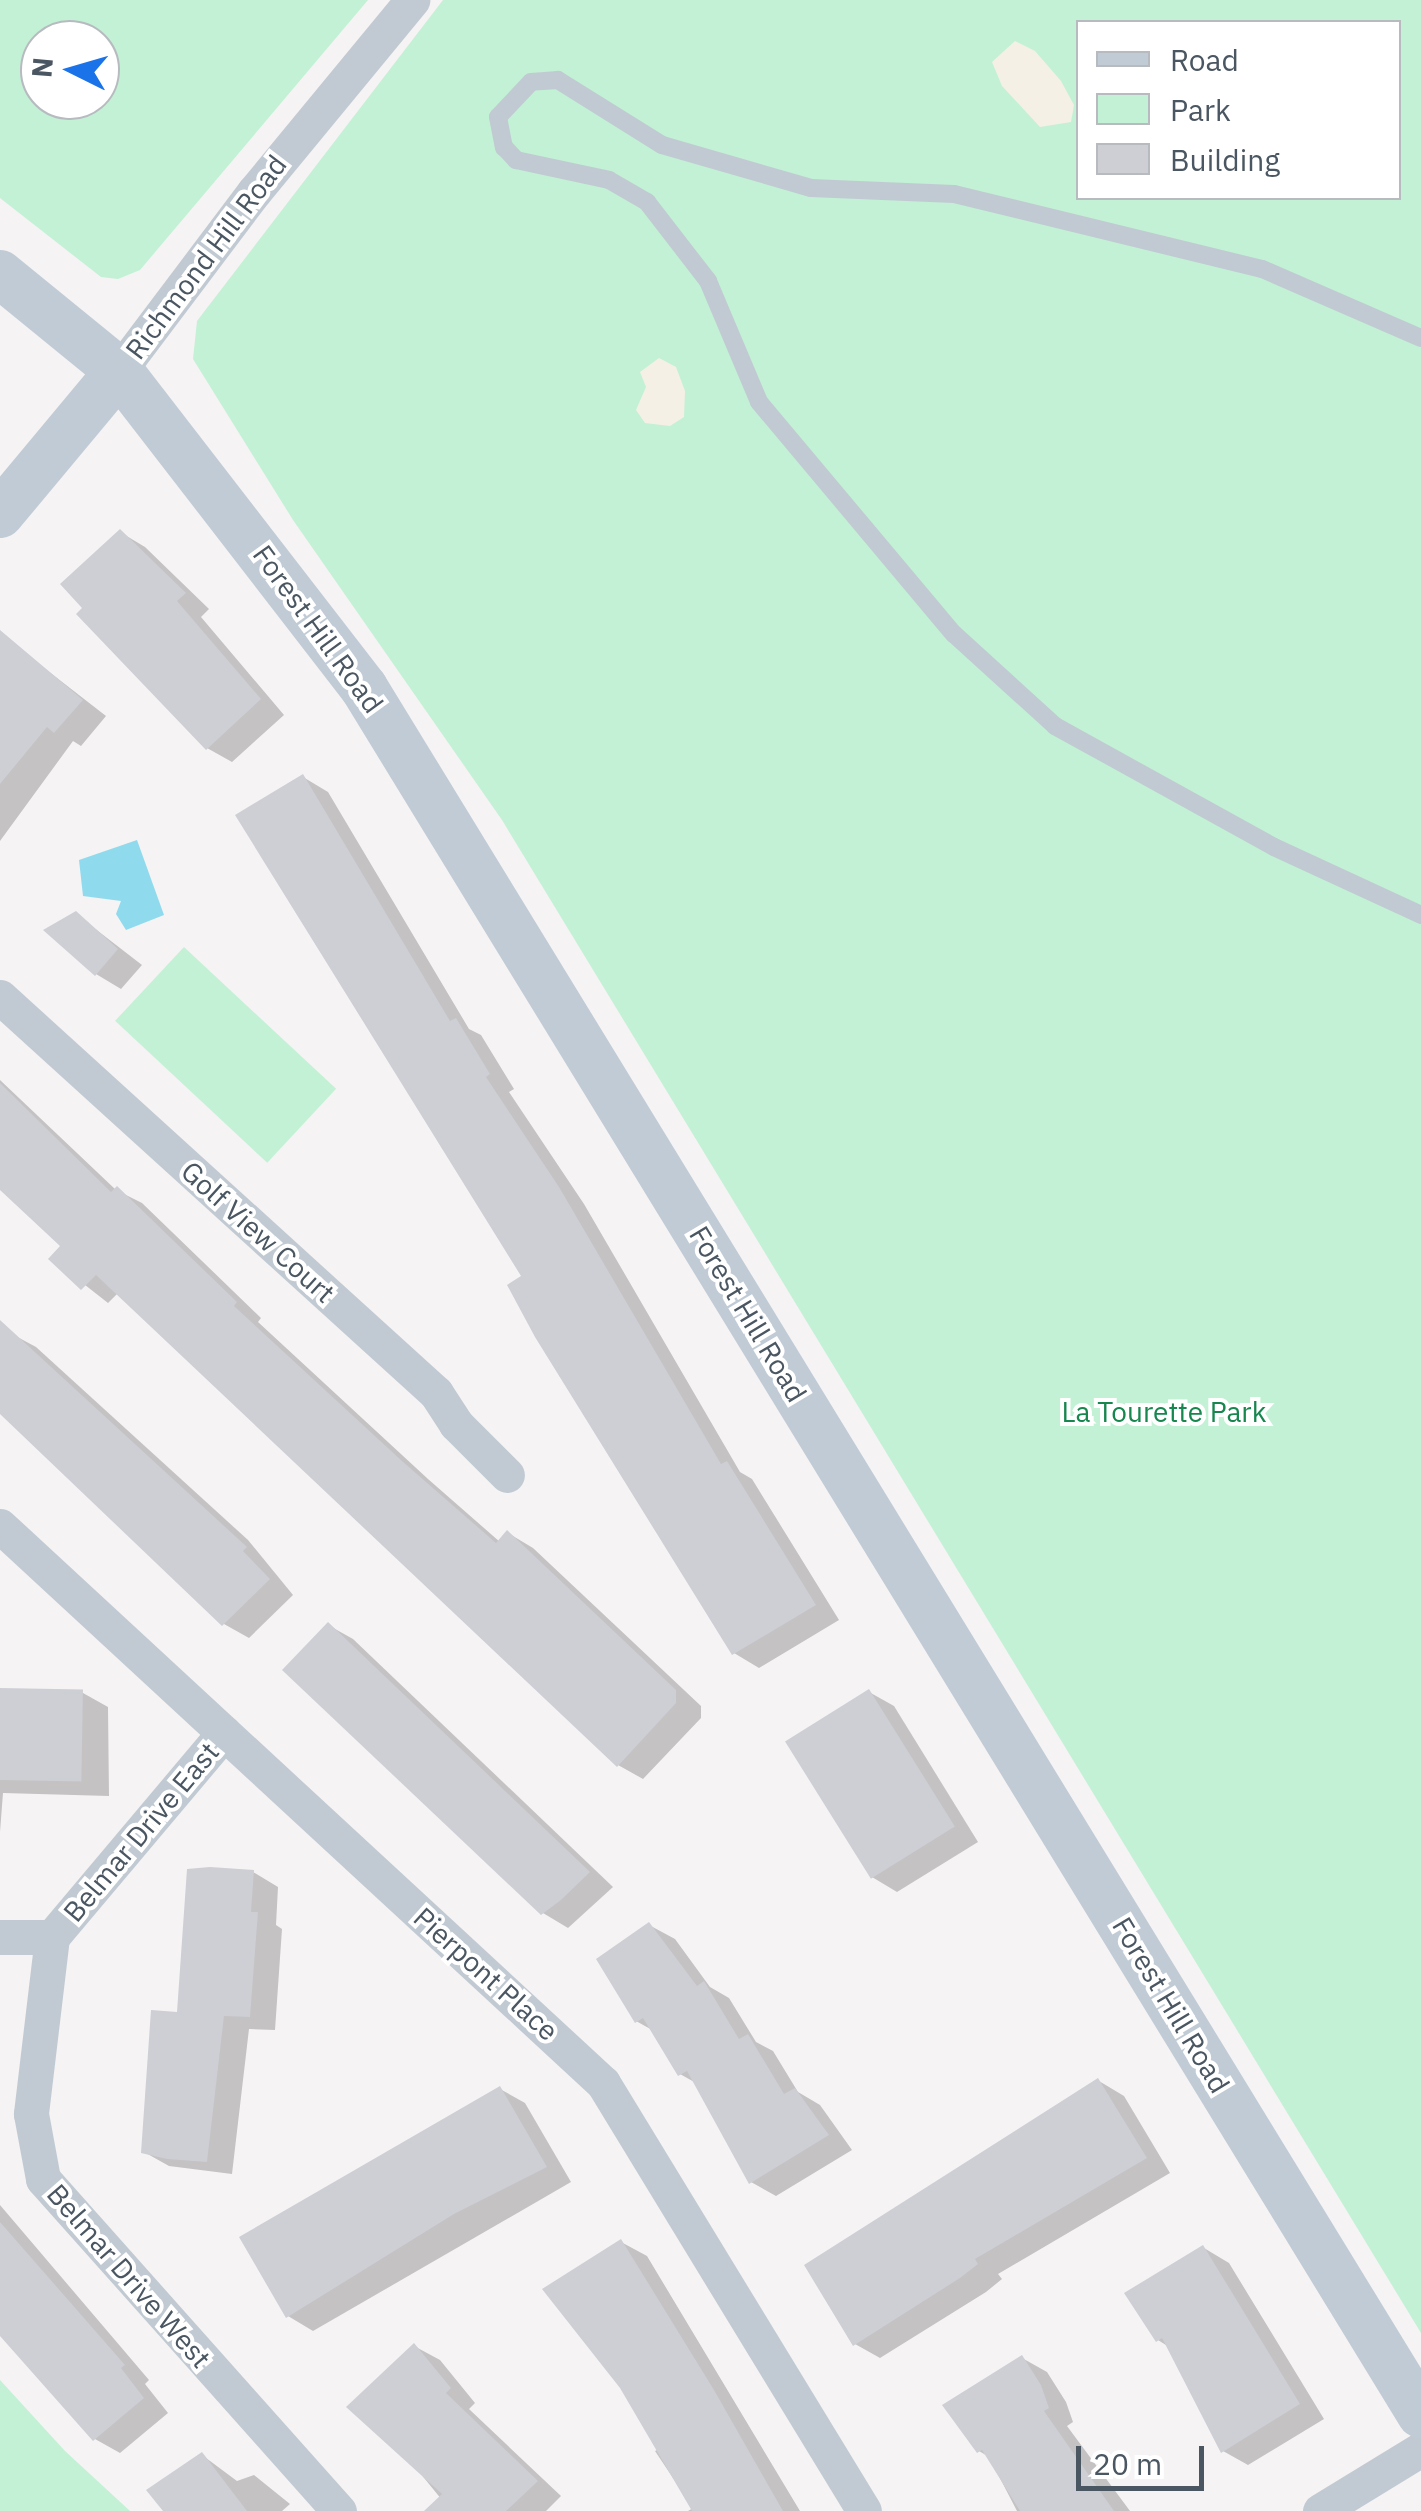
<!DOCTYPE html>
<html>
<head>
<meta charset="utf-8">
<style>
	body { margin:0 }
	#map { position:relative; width:1421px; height:2511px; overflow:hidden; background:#f5f3f3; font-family:"IBM Plex Sans",sans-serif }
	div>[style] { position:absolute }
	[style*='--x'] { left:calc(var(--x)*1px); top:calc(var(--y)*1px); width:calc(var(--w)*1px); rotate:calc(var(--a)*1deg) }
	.green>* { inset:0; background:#c3f1d5; transform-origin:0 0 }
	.sand>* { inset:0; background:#f5f0e5 }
	.water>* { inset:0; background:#90daee }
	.shadow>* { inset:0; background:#0003 }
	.building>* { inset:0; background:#cdcfd5; transform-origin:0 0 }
	.lane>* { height:18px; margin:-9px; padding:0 9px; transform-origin:9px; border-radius:9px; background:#c1cad2 }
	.street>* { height:35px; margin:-17.5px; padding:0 17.5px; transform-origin:17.5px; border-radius:17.5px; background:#c1cad2 }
	.secondary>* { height:48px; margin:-24px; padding:0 24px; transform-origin:24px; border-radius:24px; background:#c1cbd6 }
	span { translate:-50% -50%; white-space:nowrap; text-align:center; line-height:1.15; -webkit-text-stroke:8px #fff; paint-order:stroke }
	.street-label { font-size:28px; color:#4a5661 }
	.park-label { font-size:28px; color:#17864f }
	.legend { position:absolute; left:1076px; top:20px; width:325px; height:180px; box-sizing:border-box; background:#fff; border:2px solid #b7bbc0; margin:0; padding:12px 18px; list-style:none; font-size:30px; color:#4a5661 }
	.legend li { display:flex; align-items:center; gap:20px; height:50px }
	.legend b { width:50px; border:2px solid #b7bbc0 }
	.north { position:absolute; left:20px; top:20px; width:100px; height:100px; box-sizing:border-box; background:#fff; border:2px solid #b7bbc0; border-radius:50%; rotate:275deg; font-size:28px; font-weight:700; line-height:40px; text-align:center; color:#4a5661 }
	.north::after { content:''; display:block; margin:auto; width:35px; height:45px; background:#1a73e8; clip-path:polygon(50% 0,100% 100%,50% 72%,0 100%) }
	.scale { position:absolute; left:1076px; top:2446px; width:128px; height:45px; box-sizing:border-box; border:5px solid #4a5661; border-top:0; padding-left:12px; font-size:30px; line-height:35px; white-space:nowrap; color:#4a5661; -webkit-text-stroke:8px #fff; paint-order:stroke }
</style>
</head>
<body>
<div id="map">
	<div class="green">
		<i style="clip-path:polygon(evenodd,0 0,368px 0,140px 270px,118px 279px,101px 277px,0 198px,0 0,40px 40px,100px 40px,100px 100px,40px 100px,40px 40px)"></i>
		<i style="clip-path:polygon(evenodd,443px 0,1421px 0,1421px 2333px,502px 820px,293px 520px,193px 359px,197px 321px,443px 0,1078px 22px,1398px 22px,1398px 198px,1078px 198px,1078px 22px)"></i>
		<i style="left:184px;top:947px;width:208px;height:101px;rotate:43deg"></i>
		<i style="clip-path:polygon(0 2380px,65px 2451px,130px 2511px,0 2511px)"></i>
	</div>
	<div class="sand">
		<i style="clip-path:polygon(1015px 41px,1035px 51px,1061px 81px,1074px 105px,1071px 122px,1040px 127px,1002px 86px,992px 62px)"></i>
		<i style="clip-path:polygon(659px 358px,676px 367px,685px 391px,684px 417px,670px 426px,645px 423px,636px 410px,646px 387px,640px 372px)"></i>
	</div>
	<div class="water">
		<i style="clip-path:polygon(137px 840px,164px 915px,126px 930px,116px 914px,121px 901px,83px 896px,79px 860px)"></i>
	</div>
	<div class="shadow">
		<i style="clip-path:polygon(120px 532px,145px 547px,209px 609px,201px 617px,284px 715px,232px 762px,207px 748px)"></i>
		<i style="clip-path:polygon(12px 643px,106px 716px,81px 746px,73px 741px,0 841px,0 660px)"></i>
		<i style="clip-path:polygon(303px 777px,328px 792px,469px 1029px,481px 1035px,514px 1089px,509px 1092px,584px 1204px,740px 1472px,752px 1479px,839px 1620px,759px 1668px,734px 1653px,525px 1277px)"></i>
		<i style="clip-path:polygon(76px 914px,142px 965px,121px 989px,96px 974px)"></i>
		<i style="clip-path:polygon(0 1080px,116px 1190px,142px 1203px,261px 1318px,258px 1322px,428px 1479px,500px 1542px,508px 1533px,533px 1548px,701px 1706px,701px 1718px,643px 1779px,618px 1765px,118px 1293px,108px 1303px,52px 1259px,63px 1246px,0 1186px)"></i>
		<i style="clip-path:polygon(10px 1333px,36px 1347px,248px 1540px,293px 1595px,249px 1638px,224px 1624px,0 1408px,0 1344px)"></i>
		<i style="clip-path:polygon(328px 1625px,353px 1639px,613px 1887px,568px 1928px,543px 1913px)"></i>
		<i style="clip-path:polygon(869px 1692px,894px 1706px,978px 1842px,897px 1892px,872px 1877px)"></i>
		<i style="clip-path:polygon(83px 1693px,108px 1707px,109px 1796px,3px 1793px,0 1832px,0 1694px)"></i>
		<i style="clip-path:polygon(253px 1872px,278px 1887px,276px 1925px,282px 1929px,275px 2030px,249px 2029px,232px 2174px,169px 2166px,144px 2152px,179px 2015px)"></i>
		<i style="clip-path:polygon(649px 1925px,675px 1939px,710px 1987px,729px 1998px,756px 2042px,773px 2051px,798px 2092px,820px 2105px,852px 2150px,776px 2196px,751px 2182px,696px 2083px,680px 2074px,654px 2031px,636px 2021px)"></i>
		<i style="clip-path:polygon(1099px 2081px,1124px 2096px,1170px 2173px,998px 2274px,1002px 2279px,986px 2292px,880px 2358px,855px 2344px)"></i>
		<i style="clip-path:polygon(500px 2089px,525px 2103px,571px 2182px,313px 2331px,288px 2316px)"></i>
		<i style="clip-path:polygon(0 2205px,149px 2380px,145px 2384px,168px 2413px,120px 2453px,95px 2439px,0 2331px)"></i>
		<i style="clip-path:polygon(621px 2242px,647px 2256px,800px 2511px,688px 2511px,693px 2508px,655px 2451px,661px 2448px)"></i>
		<i style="clip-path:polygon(1204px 2248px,1229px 2263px,1324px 2419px,1248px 2465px,1223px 2451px,1169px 2347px,1158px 2340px)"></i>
		<i style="clip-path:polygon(414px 2346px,440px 2360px,475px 2403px,469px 2409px,561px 2496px,546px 2511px,451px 2511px,398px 2446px)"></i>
		<i style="clip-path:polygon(1022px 2358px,1047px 2372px,1066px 2402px,1073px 2422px,1067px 2426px,1130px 2511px,1017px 2511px,989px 2457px,979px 2451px)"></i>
		<i style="clip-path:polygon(202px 2455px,237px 2481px,254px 2475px,290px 2504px,282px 2511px,164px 2511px)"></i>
	</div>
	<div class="building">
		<i style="clip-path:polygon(120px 529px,186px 593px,177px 601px,261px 699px,206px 750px,76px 614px,82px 608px,60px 584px)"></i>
		<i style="clip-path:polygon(0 630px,83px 700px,54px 733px,47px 727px,0 784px)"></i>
		<i style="clip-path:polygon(303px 774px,450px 1021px,456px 1018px,490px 1074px,486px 1077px,559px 1187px,721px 1464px,727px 1461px,816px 1605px,732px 1655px,535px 1337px,507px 1285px,521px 1276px,235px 815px)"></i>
		<i style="clip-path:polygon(76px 911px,118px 949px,95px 976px,43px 930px)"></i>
		<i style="clip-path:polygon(0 1083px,111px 1192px,117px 1186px,237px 1302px,234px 1306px,402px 1461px,496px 1543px,507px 1530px,676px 1690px,676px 1703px,617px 1767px,96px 1275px,81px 1290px,48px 1259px,60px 1246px,0 1190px)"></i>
		<i style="clip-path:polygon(0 1320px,247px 1547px,243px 1551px,270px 1579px,222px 1626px,0 1414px)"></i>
		<i style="clip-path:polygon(328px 1622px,590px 1872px,561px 1900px,541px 1915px,282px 1670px)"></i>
		<i style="left:0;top:1688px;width:83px;height:92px;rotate:1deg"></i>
		<i style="left:869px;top:1689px;width:162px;height:99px;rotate:58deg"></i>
		<i style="clip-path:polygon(210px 1867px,254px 1870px,251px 1912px,258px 1912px,250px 2017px,224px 2016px,207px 2162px,167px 2159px,141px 2153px,151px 2010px,177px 2012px,187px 1869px)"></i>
		<i style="clip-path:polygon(649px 1922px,697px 1986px,704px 1981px,739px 2039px,748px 2034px,784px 2094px,795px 2088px,829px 2135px,749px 2184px,687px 2071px,678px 2076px,643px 2018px,635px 2023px,596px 1959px)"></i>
		<i style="clip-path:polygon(1098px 2078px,1147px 2158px,975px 2259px,978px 2264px,960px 2278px,853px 2346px,804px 2265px)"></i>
		<i style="clip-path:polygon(500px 2086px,547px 2167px,454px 2214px,286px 2318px,239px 2237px)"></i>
		<i style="clip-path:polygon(0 2222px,125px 2365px,121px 2368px,144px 2398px,93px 2441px,0 2336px)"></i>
		<i style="clip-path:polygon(621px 2239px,714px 2390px,783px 2511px,692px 2511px,620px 2388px,542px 2289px)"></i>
		<i style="clip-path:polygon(1203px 2245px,1300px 2404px,1221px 2453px,1162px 2338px,1156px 2342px,1124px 2293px)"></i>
		<i style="clip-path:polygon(414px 2343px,451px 2388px,446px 2393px,538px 2481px,506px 2511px,424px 2511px,442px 2494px,346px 2407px)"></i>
		<i style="clip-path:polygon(1022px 2355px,1041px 2385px,1049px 2408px,1044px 2411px,1114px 2511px,1020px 2511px,982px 2450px,977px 2453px,942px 2405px)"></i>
		<i style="clip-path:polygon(202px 2452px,247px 2511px,163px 2511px,146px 2490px)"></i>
	</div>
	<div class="lane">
		<i style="--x:1421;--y:338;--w:173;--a:-156.5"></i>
		<i style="--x:1262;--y:269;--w:317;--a:-166.3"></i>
		<i style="--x:954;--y:194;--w:143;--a:-177.6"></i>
		<i style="--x:811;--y:188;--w:155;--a:-163.9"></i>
		<i style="--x:662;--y:145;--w:123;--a:-148"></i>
		<i style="--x:558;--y:80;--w:27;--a:176"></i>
		<i style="--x:531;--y:82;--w:48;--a:133.3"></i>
		<i style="--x:498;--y:117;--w:31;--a:79"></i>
		<i style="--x:504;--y:147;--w:18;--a:47"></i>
		<i style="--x:516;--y:160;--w:95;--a:12.1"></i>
		<i style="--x:609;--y:180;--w:44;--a:30.1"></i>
		<i style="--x:647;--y:202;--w:100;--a:52.3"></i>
		<i style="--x:708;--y:281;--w:131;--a:67.1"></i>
		<i style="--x:759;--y:402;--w:303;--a:50"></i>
		<i style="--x:954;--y:634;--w:137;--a:42.3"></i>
		<i style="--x:1055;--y:726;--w:250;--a:28.9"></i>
		<i style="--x:1274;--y:847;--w:162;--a:24.8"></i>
	</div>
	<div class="street">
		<i style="--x:119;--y:371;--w:224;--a:-53"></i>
		<i style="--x:254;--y:192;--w:249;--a:-50.5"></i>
		<i style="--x:0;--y:997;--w:589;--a:42.25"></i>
		<i style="--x:436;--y:1393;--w:37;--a:57"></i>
		<i style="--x:456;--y:1424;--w:72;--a:45"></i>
		<i style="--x:0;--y:1526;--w:821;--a:42.73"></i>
		<i style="--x:603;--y:2083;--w:501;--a:58.62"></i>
		<i style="--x:0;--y:1937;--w:52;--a:0"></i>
		<i style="--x:52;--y:1937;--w:267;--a:-49.9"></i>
		<i style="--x:52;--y:1937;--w:178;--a:96.8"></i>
		<i style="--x:31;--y:2114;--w:66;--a:79.5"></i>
		<i style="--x:43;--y:2179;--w:445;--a:48.3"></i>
		<i style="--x:1320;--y:2511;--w:119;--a:-31.5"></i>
	</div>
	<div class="secondary">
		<i style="--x:0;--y:274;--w:154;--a:39.2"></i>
		<i style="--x:119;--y:371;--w:401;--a:52.3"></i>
		<i style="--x:364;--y:688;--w:2024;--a:58.52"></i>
		<i style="--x:0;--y:514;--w:186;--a:-50.2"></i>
	</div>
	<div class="street-label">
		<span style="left:206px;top:257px;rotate:-53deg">Richmond Hill Road</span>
		<span style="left:318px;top:629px;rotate:54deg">Forest Hill Road</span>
		<span style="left:258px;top:1232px;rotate:42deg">Golf View Court</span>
		<span style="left:748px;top:1314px;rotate:59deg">Forest Hill Road</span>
		<span style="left:141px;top:1832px;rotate:-50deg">Belmar Drive East</span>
		<span style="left:486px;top:1974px;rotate:42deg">Pierpont Place</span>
		<span style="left:1171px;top:2005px;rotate:59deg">Forest Hill Road</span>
		<span style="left:129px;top:2276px;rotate:49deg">Belmar Drive West</span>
	</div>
	<div class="park-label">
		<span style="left:1164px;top:1412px">La Tourette Park</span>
	</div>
	<ul class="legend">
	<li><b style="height:12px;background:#c1cbd6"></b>Road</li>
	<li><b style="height:28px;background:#c3f1d5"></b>Park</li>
	<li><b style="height:28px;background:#cdcfd5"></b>Building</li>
	</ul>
	<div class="north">N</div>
	<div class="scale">20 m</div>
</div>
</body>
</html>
